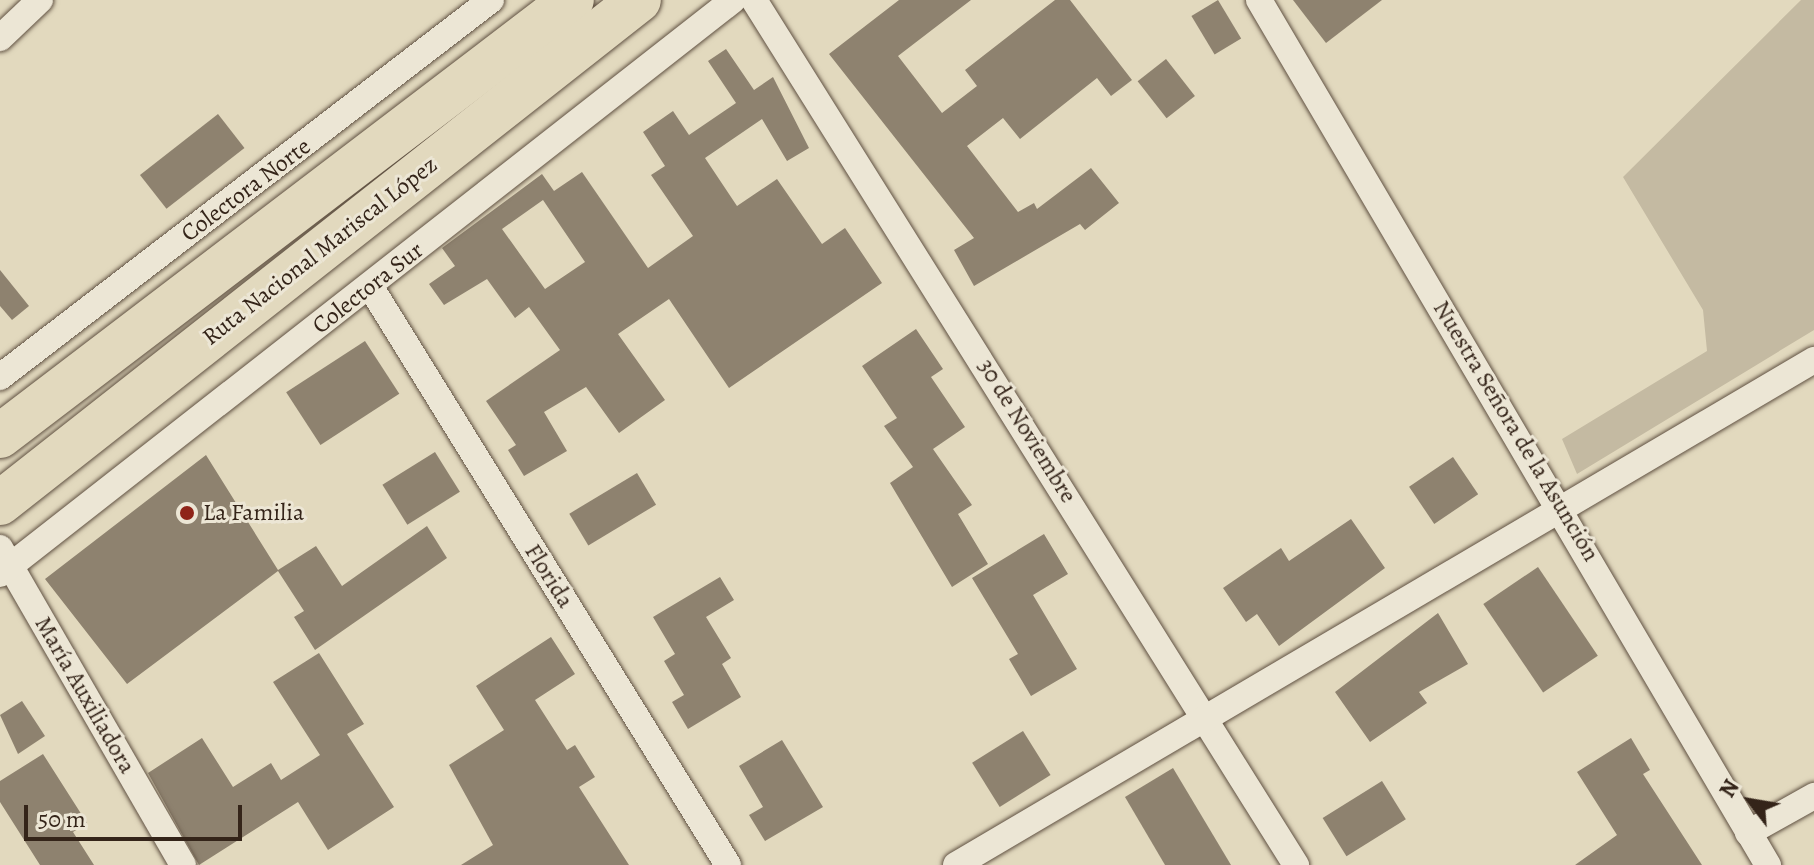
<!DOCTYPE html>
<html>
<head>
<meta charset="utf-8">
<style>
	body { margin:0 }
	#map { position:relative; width:1814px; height:865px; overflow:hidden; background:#e2d9be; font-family:Alegreya,serif }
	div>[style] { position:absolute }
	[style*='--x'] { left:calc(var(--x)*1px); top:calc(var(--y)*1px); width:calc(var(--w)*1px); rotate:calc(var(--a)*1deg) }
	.green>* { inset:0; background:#c4baa2 }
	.building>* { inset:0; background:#8e826f; transform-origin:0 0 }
	.roads { filter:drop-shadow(0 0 2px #605142) drop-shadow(0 0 2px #605142) }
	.street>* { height:26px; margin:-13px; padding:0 13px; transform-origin:13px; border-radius:13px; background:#ece6d5 }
	.highway>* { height:44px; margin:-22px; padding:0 22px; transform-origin:22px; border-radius:22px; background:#e2d9be }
	.dots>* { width:22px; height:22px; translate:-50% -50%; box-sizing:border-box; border:4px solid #ece6d5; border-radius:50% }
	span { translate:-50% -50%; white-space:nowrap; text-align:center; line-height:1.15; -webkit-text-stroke:6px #ece6d5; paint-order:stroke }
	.street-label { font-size:24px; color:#342419 }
	.poi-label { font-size:24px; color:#342419 }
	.left { translate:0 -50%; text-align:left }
	.north { position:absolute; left:1710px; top:761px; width:80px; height:80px; -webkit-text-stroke:6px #ece6d5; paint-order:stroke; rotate:301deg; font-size:22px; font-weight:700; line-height:32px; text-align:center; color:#342419 }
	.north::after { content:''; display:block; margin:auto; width:28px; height:36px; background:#342419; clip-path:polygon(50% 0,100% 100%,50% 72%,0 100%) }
	.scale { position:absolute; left:24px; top:805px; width:218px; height:36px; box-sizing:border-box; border:4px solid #342419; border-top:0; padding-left:10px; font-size:24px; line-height:28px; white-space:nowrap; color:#342419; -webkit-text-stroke:6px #ece6d5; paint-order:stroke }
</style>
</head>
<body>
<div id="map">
	<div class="green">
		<i style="clip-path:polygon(1801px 0,1814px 0,1814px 330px,1577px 474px,1562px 439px,1707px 351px,1703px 310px,1623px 177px)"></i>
	</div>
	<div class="building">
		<i style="clip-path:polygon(899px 0,971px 0,898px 56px,942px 113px,977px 86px,965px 70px,1055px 0,1070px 0,1132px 80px,1111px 96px,1097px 78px,1020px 139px,1003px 118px,967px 146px,1018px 212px,1034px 203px,1037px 209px,1091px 168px,1119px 203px,1085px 230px,1080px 224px,974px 286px,954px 250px,974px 238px,829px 54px)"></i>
		<i style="left:1218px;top:0;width:45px;height:31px;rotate:59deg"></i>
		<i style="clip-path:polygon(1293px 0,1382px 0,1326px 43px)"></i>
		<i style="clip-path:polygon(evenodd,726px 49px,754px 90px,773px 77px,809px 148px,787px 161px,762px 119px,705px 158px,737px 206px,777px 179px,822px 244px,845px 228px,882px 283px,729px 388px,669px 299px,618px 334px,665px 400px,619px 433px,586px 387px,544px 412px,567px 451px,524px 476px,508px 450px,516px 445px,486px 401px,560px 350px,529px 307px,515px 318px,487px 279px,444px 305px,429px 284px,455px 266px,442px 248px,542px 174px,554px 191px,582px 172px,648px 268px,693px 236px,651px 175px,665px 166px,643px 132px,673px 111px,689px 135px,736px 103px,708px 61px,726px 49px,543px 200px,585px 262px,545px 289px,502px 229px,543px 200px)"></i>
		<i style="left:1166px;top:59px;width:47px;height:36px;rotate:52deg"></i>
		<i style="left:218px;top:114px;width:43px;height:99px;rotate:52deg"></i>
		<i style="clip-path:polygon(0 270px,29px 306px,12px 320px,0 306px)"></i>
		<i style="clip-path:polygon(916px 329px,943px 369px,931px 377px,965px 427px,933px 449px,972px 505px,958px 514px,988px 564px,952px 587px,890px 483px,913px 467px,884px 426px,897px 418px,862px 366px)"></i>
		<i style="left:365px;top:341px;width:63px;height:94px;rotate:57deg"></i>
		<i style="left:435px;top:452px;width:47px;height:62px;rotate:58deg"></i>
		<i style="clip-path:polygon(206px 455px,278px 570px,316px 546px,342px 586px,427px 526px,447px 558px,315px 650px,294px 617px,304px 611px,278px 571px,127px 684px,45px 579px)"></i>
		<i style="left:1453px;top:457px;width:45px;height:53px;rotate:56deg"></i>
		<i style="left:637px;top:473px;width:37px;height:79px;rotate:59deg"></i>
		<i style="clip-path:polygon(1351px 519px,1385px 568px,1279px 646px,1257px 614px,1246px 622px,1223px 588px,1281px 548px,1289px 561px)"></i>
		<i style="clip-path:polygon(1044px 534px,1068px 574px,1033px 595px,1077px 669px,1031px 696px,1009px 659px,1018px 654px,972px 578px)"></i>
		<i style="left:1538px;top:567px;width:107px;height:66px;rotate:56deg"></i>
		<i style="clip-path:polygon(720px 577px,734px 600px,706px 617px,731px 658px,722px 664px,741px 697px,688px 729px,672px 702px,684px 695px,664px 661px,675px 654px,653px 617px)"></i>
		<i style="clip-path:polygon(1438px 613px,1468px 664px,1419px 692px,1427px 703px,1370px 742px,1335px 692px)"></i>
		<i style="clip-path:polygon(551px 637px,575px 674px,535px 700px,567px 750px,575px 745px,595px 777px,579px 787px,629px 865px,461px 865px,493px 845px,449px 765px,504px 730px,476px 686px)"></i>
		<i style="clip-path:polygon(319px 653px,364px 724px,347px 734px,394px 807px,328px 850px,298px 802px,199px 865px,148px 773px,202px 738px,233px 787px,271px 763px,281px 780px,320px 755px,273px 682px)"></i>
		<i style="clip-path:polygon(22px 701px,45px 736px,18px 754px,0 715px)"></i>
		<i style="left:1023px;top:731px;width:52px;height:60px;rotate:58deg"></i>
		<i style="clip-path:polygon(1631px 738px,1650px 770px,1643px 774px,1702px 865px,1575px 865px,1617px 835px,1577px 772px)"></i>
		<i style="clip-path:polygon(782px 740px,823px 807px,765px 841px,749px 815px,763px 807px,739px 766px)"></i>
		<i style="clip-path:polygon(43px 754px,87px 823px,73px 832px,94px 865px,40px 865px,0 802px,0 781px)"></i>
		<i style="clip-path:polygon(1173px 768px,1231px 865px,1165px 865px,1125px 797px)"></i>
		<i style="left:1382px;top:781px;width:45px;height:70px;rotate:58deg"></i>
	</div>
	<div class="roads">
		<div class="street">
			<i style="--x:754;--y:0;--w:1021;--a:57.93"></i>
			<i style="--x:1259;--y:0;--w:1004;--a:59.53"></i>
			<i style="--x:0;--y:38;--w:55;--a:-43.5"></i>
			<i style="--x:370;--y:286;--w:681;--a:58.27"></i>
			<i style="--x:0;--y:377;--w:619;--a:-37.52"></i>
			<i style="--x:0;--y:548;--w:366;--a:60"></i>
			<i style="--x:0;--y:574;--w:931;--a:-38.06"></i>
			<i style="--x:1748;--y:833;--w:76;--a:-29.3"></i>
			<i style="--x:956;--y:865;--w:996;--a:-30.48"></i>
		</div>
		<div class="highway">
			<i style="--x:0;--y:436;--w:719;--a:-37.32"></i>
			<i style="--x:0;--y:503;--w:813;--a:-38.21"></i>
		</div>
	</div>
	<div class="dots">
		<i style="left:187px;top:513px;background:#8f2418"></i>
	</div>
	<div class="street-label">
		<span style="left:246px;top:190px;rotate:-37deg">Colectora Norte</span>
		<span style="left:320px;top:251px;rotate:-38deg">Ruta Nacional Mariscal López</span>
		<span style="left:368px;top:288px;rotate:-38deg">Colectora Sur</span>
		<span style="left:1027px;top:431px;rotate:58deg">30 de Noviembre</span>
		<span style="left:1516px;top:431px;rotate:59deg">Nuestra Señora de la Asunción</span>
		<span style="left:549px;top:576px;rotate:58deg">Florida</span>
		<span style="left:85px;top:695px;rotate:60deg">María Auxiliadora</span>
	</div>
	<div class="poi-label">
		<span class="left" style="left:203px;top:513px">La Familia</span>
	</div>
	<div class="north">N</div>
	<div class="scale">50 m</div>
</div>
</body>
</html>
